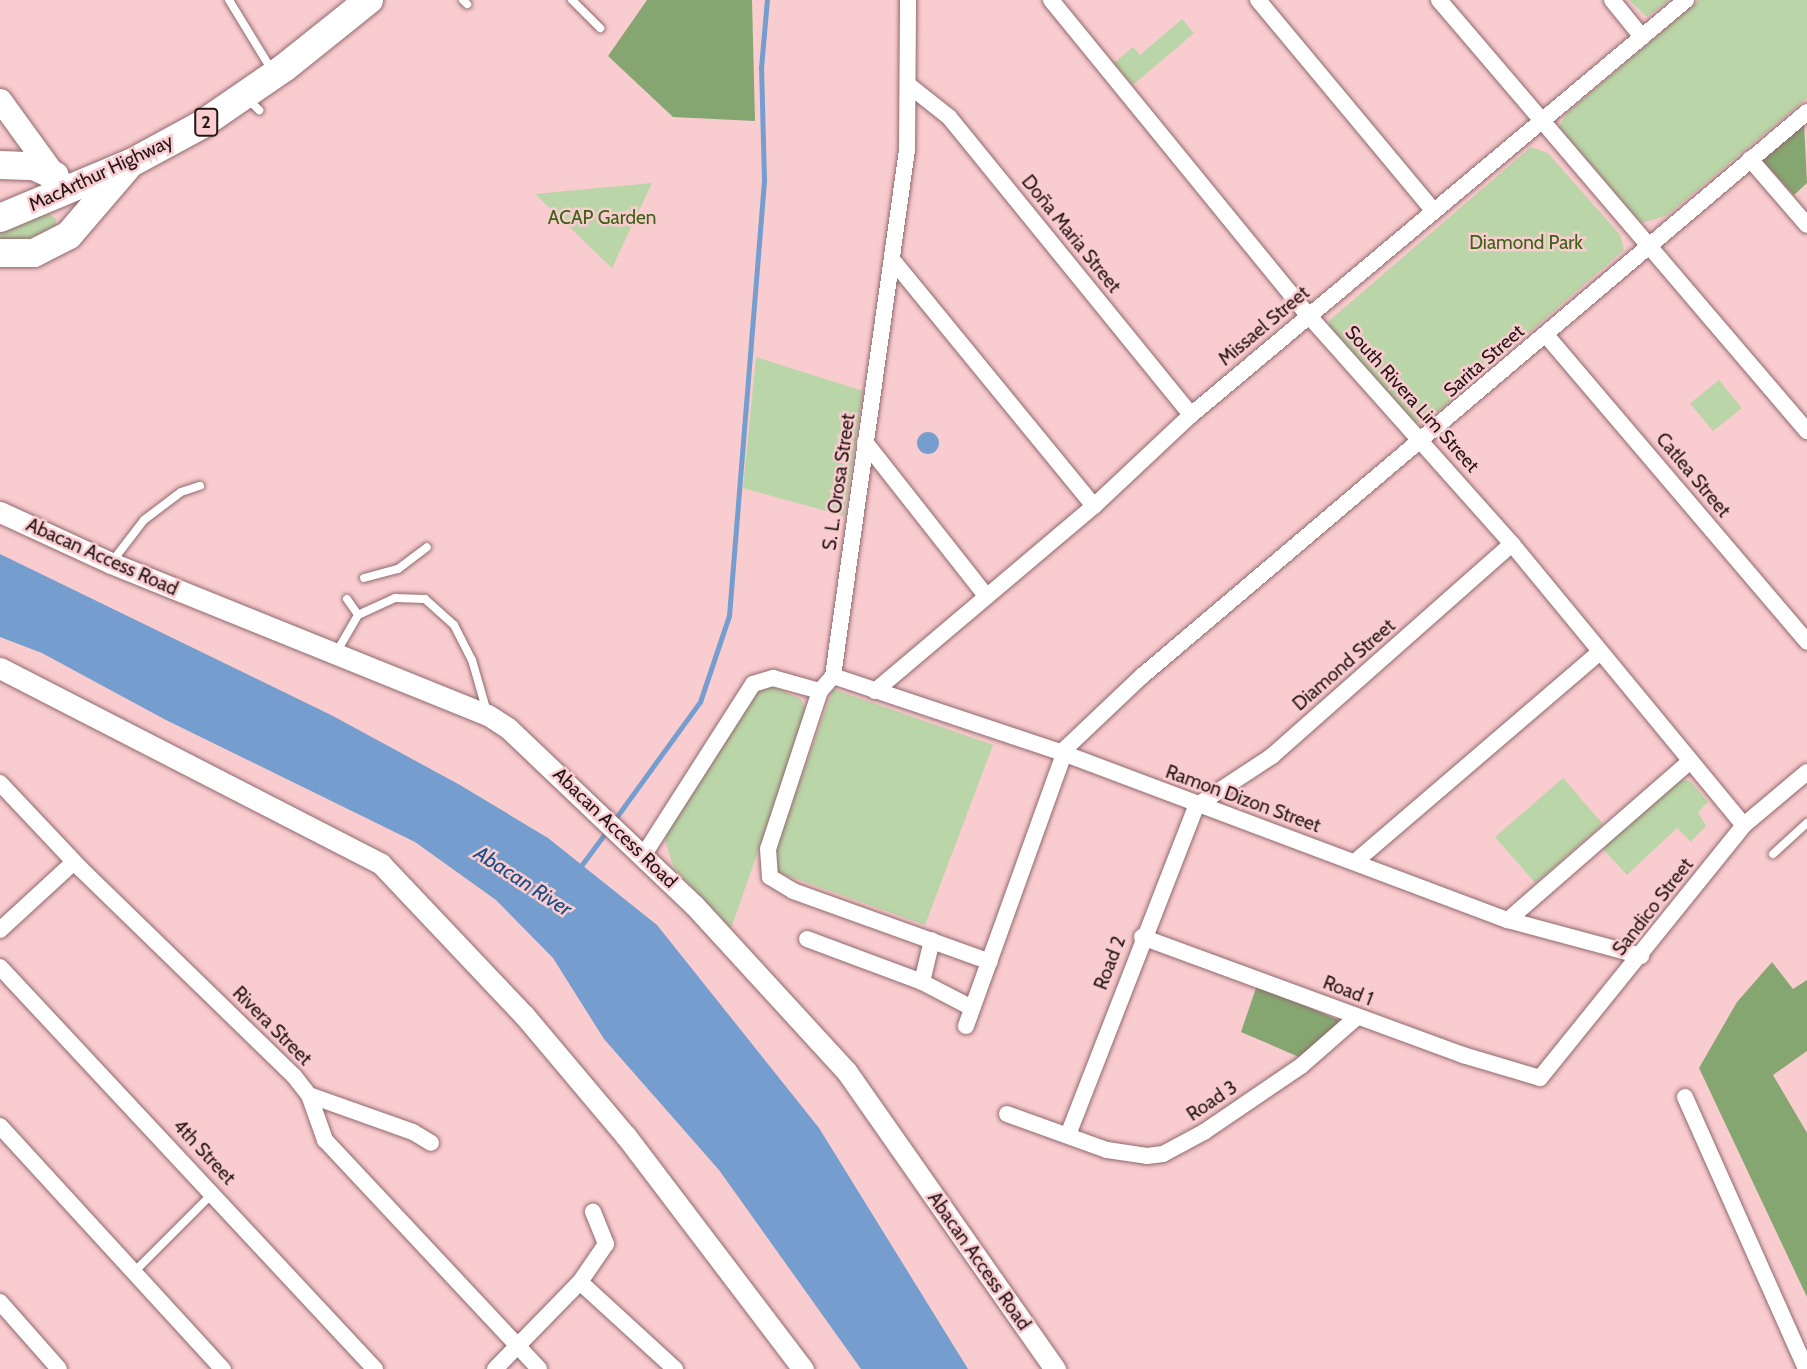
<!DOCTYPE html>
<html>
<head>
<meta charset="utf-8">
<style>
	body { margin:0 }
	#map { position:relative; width:1807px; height:1369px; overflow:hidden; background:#f9cccf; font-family:Cabin,sans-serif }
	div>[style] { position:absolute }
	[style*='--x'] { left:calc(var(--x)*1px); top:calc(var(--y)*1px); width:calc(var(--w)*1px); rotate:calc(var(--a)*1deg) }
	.green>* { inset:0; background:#bad5a7; transform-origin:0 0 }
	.forest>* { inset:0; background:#86a671 }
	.water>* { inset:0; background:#759dcd }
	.round { border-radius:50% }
	.stream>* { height:4.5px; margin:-2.25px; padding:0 2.25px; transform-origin:2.25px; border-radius:2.25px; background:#759dcd }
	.roads { filter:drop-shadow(0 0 2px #90696c) drop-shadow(0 0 2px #90696c) }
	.service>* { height:8px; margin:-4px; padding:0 4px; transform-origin:4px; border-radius:4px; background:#fff }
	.minor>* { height:16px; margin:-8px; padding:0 8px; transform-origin:8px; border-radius:8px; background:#fff }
	.tertiary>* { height:21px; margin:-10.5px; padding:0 10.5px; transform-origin:10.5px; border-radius:10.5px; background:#fff }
	.secondary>* { height:23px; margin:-11.5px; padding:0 11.5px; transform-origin:11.5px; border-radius:11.5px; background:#fff }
	.trunk>* { height:28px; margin:-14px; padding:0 14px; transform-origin:14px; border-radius:14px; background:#fff }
	span { translate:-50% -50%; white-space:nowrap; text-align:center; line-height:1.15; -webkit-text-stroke:5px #f9cccf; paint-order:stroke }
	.shield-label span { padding:2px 5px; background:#f9cccf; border:2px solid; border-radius:5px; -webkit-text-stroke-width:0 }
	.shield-label { font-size:18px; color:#241516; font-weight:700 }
	.street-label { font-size:19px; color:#241516 }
	.park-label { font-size:19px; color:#3b6215 }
	.water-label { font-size:21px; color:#174f8a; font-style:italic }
</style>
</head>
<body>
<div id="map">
	<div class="green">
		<i style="clip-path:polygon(1629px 0,1669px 0,1647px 17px)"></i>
		<i style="clip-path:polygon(1699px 0,1807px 0,1807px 98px,1666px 216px,1641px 223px,1559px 127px,1567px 113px)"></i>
		<i style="clip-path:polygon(1182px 19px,1194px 33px,1133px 85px,1114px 63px,1133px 47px,1140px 55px)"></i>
		<i style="clip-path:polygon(1531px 147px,1548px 153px,1620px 235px,1624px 250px,1428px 420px,1412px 424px,1330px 330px,1330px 320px)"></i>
		<i style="clip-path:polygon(652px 183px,612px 268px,535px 194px)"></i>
		<i style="clip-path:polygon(47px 213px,56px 219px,56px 230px,0 246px,0 233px)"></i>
		<i style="clip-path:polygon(756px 357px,863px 391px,844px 516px,743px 488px)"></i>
		<i style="left:1719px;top:380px;width:36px;height:37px;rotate:51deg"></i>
		<i style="clip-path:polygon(771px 686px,801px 699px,807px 714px,731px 928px,674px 868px,665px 841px,667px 829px,759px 687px)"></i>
		<i style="clip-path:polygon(833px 689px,993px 745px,925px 925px,777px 872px,773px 858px)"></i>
		<i style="left:1563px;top:778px;width:61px;height:90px;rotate:49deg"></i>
		<i style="clip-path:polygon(1680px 780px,1690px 781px,1708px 802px,1698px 812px,1706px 826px,1691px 842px,1677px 828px,1627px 875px,1602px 848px)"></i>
	</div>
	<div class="forest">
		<i style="clip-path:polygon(647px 0,752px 0,755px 121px,673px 117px,608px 56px)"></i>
		<i style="clip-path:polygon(1804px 124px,1807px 183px,1794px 195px,1762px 160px)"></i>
		<i style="clip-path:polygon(1772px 962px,1793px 989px,1807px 980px,1807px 1051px,1773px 1075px,1807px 1133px,1807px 1297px,1699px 1068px,1737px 1002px)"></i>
		<i style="clip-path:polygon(1257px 985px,1338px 1020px,1339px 1028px,1299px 1057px,1241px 1032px)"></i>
	</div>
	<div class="water">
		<i class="round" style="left:917px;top:432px;width:22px;height:22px"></i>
		<i style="clip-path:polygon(0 554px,333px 716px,460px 785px,548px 838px,657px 925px,819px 1128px,968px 1369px,861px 1369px,719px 1170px,604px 1039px,553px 958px,496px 900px,415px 842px,164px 719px,42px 653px,0 637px)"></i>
	</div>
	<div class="stream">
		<i style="--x:613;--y:822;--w:148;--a:-54.1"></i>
		<i style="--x:700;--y:702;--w:91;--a:-71.4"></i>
		<i style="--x:729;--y:616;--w:437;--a:-85.4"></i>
		<i style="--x:764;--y:180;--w:112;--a:-91.5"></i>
		<i style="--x:761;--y:68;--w:68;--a:-85"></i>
		<i style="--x:578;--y:870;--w:47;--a:-53.6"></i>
	</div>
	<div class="roads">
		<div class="service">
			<i style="--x:229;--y:0;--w:75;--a:58.6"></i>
			<i style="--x:463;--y:0;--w:6;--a:45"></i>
			<i style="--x:572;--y:0;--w:40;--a:45"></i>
			<i style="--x:248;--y:99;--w:16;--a:45"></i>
			<i style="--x:111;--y:563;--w:54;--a:-52.5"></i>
			<i style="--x:144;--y:520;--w:46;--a:-37.1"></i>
			<i style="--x:181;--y:492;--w:20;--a:-18"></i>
			<i style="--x:364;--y:578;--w:35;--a:-15"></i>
			<i style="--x:398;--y:569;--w:36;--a:-37"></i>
			<i style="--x:347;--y:599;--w:19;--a:55"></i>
			<i style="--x:336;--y:653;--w:44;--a:-59.9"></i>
			<i style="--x:358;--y:615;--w:41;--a:-24.7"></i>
			<i style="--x:395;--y:598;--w:30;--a:2"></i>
			<i style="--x:425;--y:599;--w:39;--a:42"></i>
			<i style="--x:454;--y:625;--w:39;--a:63"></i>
			<i style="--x:472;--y:660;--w:54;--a:73.9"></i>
			<i style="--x:1773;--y:854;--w:46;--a:-42.4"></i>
			<i style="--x:132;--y:1274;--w:113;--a:-45"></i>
		</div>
		<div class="minor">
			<i style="--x:1051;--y:0;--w:408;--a:50.8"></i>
			<i style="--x:1309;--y:316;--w:305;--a:48.3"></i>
			<i style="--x:1512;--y:544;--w:364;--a:50.5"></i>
			<i style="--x:1258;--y:0;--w:275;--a:50.2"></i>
			<i style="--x:1439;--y:0;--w:567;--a:49.51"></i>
			<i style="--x:1612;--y:0;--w:48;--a:51"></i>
			<i style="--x:911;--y:87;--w:48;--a:38.3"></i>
			<i style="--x:949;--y:117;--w:384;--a:50.9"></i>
			<i style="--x:1750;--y:159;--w:87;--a:49.2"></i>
			<i style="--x:895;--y:263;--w:314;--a:50.7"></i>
			<i style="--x:1546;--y:335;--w:403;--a:49.6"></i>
			<i style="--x:865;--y:442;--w:196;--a:51.8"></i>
			<i style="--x:833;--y:676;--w:243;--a:18.5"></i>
			<i style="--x:1063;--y:753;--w:475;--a:20.6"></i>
			<i style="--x:1508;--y:920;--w:138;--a:15.1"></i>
			<i style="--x:820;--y:691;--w:166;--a:108.2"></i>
			<i style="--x:768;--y:849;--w:28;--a:86"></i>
			<i style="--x:770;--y:877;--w:27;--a:31"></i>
			<i style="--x:793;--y:891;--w:209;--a:19.8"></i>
			<i style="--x:875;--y:691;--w:287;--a:-40.2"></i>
			<i style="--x:1094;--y:506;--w:133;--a:-43.2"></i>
			<i style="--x:1191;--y:415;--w:646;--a:-39.98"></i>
			<i style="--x:0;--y:783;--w:117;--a:46.7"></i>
			<i style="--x:80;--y:868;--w:298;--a:44.2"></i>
			<i style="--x:294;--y:1076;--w:24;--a:52"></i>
			<i style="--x:309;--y:1095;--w:48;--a:70.4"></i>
			<i style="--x:325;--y:1140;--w:313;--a:46.9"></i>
			<i style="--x:643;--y:856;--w:204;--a:-57.4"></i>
			<i style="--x:753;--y:684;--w:21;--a:-17"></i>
			<i style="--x:773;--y:678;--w:49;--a:15.5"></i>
			<i style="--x:820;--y:691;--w:20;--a:-49"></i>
			<i style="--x:833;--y:676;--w:531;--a:-81.99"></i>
			<i style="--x:907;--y:150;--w:150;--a:-89.6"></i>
			<i style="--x:1356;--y:861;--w:321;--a:-40.6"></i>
			<i style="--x:1508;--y:920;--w:242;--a:-41.1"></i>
			<i style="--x:0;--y:930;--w:100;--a:-42.6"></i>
			<i style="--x:1142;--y:937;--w:342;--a:20.2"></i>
			<i style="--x:1463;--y:1055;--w:80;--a:16.6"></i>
			<i style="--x:1540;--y:1078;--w:325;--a:-51.1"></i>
			<i style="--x:1744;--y:825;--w:82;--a:-40.1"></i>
			<i style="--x:807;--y:939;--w:123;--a:20.5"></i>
			<i style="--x:922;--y:982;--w:54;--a:27.5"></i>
			<i style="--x:0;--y:967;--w:550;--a:46.99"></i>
			<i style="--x:922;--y:982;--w:43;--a:-76.6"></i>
			<i style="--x:966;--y:1026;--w:295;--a:-70.2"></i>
			<i style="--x:1066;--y:748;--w:105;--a:-43.5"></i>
			<i style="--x:1142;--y:676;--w:872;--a:-40.3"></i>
			<i style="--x:309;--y:1095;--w:110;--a:19.6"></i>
			<i style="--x:413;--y:1132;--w:21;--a:31"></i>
			<i style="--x:1685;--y:1097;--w:298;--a:66"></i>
			<i style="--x:1007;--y:1114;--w:106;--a:19.8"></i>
			<i style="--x:1107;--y:1150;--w:40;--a:8.5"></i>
			<i style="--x:1147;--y:1156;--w:16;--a:-7"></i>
			<i style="--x:1163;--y:1154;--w:47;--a:-28.2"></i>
			<i style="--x:1204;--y:1132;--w:117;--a:-34.2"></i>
			<i style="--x:1301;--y:1066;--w:74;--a:-41.2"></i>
			<i style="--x:0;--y:1126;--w:330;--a:47.5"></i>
			<i style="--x:1068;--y:1135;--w:353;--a:-68.7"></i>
			<i style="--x:1196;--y:806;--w:91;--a:-33.3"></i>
			<i style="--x:1272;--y:756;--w:320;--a:-41.5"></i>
			<i style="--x:580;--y:1282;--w:129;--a:42.5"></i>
			<i style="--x:0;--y:1302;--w:89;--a:48.6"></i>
			<i style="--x:495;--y:1369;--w:122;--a:-45.7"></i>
			<i style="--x:580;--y:1282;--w:46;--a:-55.6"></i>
			<i style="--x:606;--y:1244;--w:35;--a:-112"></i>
		</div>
		<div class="tertiary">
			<i style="--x:0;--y:512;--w:122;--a:24.7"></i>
			<i style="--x:111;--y:563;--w:406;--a:22"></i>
			<i style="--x:488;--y:715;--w:24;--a:33"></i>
			<i style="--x:508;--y:728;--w:257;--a:43.6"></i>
			<i style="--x:694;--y:905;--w:226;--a:47.5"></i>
			<i style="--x:847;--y:1072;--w:363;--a:55"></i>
			<i style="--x:0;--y:668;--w:428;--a:27.2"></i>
			<i style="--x:381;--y:864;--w:208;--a:46.6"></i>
			<i style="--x:524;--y:1015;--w:158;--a:49.9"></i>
			<i style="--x:626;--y:1136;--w:293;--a:52.8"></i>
		</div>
		<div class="secondary">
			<i style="--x:0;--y:100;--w:94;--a:54.1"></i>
		</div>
		<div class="trunk">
			<i style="--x:1;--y:165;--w:33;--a:2"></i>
			<i style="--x:34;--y:166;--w:23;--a:25"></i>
			<i style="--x:0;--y:218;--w:142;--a:-22.8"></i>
			<i style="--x:131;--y:163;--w:80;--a:-28.5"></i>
			<i style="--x:201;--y:125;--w:101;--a:-34.5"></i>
			<i style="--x:284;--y:68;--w:109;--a:-38.7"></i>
			<i style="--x:0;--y:253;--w:34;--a:0"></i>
			<i style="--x:34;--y:253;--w:39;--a:-27"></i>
			<i style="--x:69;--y:235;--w:91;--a:-49.5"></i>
		</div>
	</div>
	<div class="shield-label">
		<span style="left:206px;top:122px">2</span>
	</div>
	<div class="street-label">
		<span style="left:101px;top:173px;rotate:-25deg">MacArthur Highway</span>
		<span style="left:1071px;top:234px;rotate:51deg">Doña Maria Street</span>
		<span style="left:1264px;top:326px;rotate:-40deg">Missael Street</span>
		<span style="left:1484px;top:361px;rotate:-41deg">Sarita Street</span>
		<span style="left:1412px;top:399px;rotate:48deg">South Rivera Lim Street</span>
		<span style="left:1693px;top:475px;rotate:50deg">Catlea Street</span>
		<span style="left:839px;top:482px;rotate:-82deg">S. L. Orosa Street</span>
		<span style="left:102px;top:557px;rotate:24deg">Abacan Access Road</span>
		<span style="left:1344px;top:665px;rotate:-41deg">Diamond Street</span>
		<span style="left:1243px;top:799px;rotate:20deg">Ramon Dizon Street</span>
		<span style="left:615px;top:828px;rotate:44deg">Abacan Access Road</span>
		<span style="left:1653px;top:907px;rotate:-52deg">Sandico Street</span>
		<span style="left:1110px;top:963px;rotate:-69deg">Road 2</span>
		<span style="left:1348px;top:991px;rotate:21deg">Road 1</span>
		<span style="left:272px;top:1026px;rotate:45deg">Rivera Street</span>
		<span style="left:1212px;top:1101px;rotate:-34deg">Road 3</span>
		<span style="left:204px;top:1152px;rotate:47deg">4th Street</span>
		<span style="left:979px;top:1261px;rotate:55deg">Abacan Access Road</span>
	</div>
	<div class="park-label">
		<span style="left:602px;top:218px">ACAP Garden</span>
		<span style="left:1526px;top:243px">Diamond Park</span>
	</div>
	<div class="water-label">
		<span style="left:523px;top:881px;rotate:33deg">Abacan River</span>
	</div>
</div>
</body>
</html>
